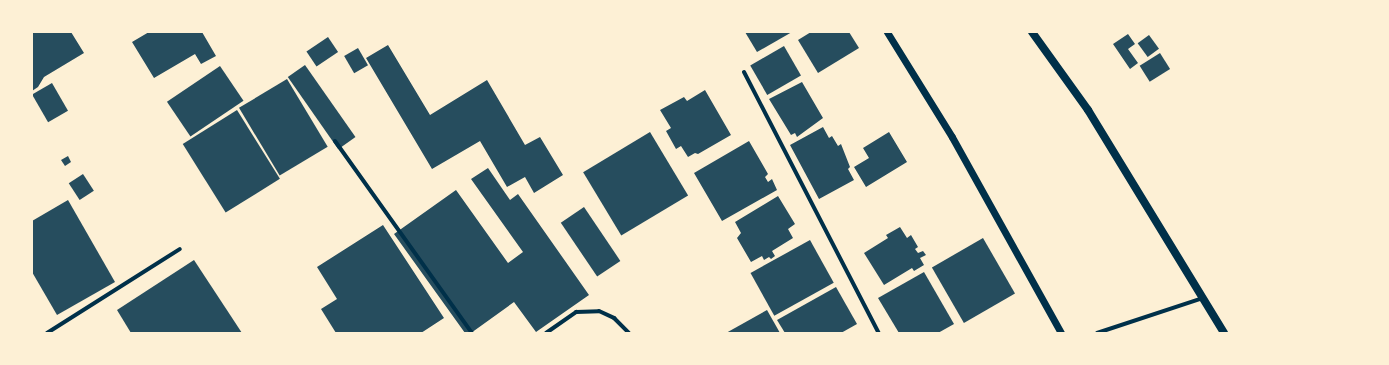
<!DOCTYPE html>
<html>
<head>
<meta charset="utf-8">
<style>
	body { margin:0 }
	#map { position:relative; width:1389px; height:365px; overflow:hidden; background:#fdf0d5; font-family:Roboto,sans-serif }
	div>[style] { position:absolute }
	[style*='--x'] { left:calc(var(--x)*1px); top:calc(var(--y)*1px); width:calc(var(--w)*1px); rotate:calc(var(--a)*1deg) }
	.building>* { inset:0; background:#264d5e; transform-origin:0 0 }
	.minor>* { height:4px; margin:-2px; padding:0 2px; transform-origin:2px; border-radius:2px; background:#003049 }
	.tertiary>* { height:7px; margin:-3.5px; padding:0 3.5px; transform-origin:3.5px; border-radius:3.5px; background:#003049 }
	.secondary>* { height:8px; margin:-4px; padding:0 4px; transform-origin:4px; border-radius:4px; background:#003049 }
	span { translate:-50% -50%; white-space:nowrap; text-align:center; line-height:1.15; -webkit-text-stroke:3px #fdf0d5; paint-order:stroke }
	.frame { position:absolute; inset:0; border:33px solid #fdf0d5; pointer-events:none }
</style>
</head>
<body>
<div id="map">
	<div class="building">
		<i style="clip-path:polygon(32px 32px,71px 32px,84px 53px,44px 77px,38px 87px,32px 91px)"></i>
		<i style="clip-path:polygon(149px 32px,202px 32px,216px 56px,201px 64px,195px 54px,154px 78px,132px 42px)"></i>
		<i style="clip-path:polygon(745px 32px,792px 32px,757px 52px)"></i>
		<i style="clip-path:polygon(811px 32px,849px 32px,859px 48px,818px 73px,798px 40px)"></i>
		<i style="clip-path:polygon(1128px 34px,1135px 44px,1128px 49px,1138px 63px,1130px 69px,1113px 44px)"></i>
		<i style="left:1149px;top:35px;width:17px;height:14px;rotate:54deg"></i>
		<i style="left:328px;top:37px;width:18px;height:26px;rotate:56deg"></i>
		<i style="clip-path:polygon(388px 45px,430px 115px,487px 80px,525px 145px,540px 137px,563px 175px,534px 193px,525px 177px,507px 187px,480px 141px,432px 169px,366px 58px)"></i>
		<i style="left:784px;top:46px;width:34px;height:39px;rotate:60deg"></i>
		<i style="left:358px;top:48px;width:20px;height:16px;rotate:60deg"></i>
		<i style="left:1160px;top:53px;width:19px;height:24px;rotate:58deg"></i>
		<i style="left:305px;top:65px;width:88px;height:21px;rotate:55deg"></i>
		<i style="left:220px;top:66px;width:42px;height:64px;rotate:56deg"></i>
		<i style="left:287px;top:79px;width:79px;height:56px;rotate:59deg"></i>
		<i style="clip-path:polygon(802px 82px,823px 118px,797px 137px,795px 133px,791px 135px,769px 99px)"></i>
		<i style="left:52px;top:83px;width:32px;height:23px;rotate:60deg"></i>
		<i style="clip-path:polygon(705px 90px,731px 135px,698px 154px,695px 153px,688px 157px,681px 146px,676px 149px,666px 131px,671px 128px,660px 110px,684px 97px,687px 101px)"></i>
		<i style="left:237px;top:110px;width:81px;height:64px;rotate:58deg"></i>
		<i style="clip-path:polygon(823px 127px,829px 138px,832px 136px,838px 146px,841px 144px,850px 167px,848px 169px,854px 180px,819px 199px,790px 145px)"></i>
		<i style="left:650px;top:132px;width:74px;height:78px;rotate:59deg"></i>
		<i style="clip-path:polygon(889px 132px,907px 162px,866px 187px,854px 167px,869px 158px,863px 148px)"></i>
		<i style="clip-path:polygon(749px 141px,768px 174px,765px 177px,768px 182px,772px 179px,777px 190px,722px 221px,694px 173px)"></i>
		<i style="clip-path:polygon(68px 156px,71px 162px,65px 166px,61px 160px)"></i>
		<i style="clip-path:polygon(488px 168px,510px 200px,518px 194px,589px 295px,536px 332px,514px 302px,471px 333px,465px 333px,394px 234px,456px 190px,508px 263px,523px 252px,471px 179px)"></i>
		<i style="left:83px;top:174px;width:20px;height:17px;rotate:57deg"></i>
		<i style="clip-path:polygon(778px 196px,795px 224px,788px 229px,793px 238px,772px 251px,775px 256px,771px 259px,769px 257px,764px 260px,762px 256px,751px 262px,737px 238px,741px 233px,735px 222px)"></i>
		<i style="clip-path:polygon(68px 200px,115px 282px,57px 315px,32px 272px,32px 221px)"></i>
		<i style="left:584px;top:207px;width:65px;height:28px;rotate:56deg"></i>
		<i style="clip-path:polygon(383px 225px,444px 318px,421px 333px,336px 333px,321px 309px,337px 299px,317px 267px)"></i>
		<i style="clip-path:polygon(900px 227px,907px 238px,911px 235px,918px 247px,915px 249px,918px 253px,923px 251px,926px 255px,920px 258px,924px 265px,914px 271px,912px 268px,884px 285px,864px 253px,888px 238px,886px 235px)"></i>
		<i style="left:983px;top:238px;width:64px;height:59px;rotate:60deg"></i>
		<i style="left:810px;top:240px;width:49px;height:68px;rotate:61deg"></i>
		<i style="clip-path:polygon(194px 260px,242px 333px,131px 333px,117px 310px)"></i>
		<i style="clip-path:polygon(924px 272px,954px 324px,938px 333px,899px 333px,878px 298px)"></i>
		<i style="clip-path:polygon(836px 287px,857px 324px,841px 333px,785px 333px,777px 320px)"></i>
		<i style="clip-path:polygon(767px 310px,780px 333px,726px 333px)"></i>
	</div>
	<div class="minor">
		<i style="--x:744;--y:72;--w:294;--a:62.7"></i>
		<i style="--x:335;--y:141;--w:236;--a:54.5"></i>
		<i style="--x:47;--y:333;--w:157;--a:-32.3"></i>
		<i style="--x:546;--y:333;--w:37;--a:-35"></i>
		<i style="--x:576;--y:312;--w:23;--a:-2"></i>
		<i style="--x:599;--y:311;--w:17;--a:25"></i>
		<i style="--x:614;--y:318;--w:21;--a:45"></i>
		<i style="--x:1097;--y:333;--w:112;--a:-18.3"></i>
	</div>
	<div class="tertiary">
		<i style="--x:887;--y:32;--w:123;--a:58.2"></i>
		<i style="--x:952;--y:137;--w:224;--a:60.9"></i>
	</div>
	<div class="secondary">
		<i style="--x:1032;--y:32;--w:96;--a:54.3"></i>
		<i style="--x:1088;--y:110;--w:261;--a:58.6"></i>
	</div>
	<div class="frame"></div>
</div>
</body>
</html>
